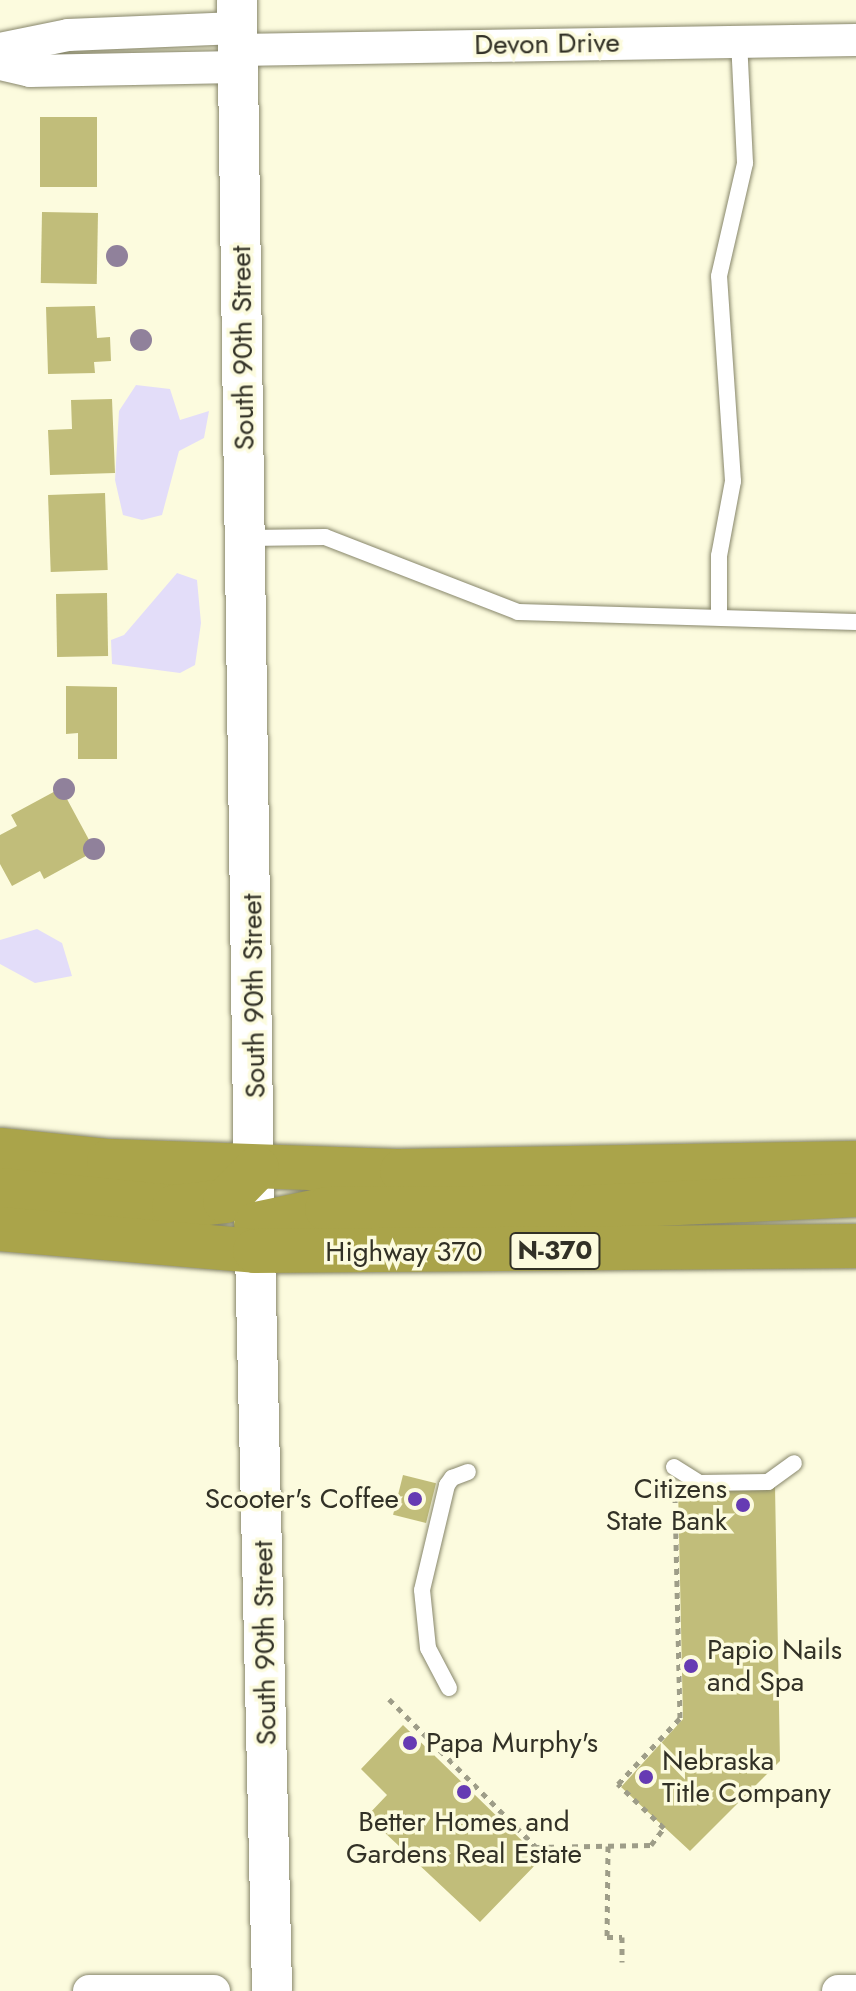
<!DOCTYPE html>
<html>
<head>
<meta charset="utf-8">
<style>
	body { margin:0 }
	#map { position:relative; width:856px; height:1991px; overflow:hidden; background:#fcfbde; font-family:Jost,sans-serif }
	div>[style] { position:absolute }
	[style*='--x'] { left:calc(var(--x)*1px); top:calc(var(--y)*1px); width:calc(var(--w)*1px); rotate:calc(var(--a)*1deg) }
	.green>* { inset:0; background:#e3ddf9 }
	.building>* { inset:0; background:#c1bd7a; transform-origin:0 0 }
	.path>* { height:5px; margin-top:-2.5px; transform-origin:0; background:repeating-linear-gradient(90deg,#9e9d88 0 6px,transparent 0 12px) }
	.roads { filter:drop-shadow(0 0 2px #87866b) drop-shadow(0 0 2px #87866b) }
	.service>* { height:16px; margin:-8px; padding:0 8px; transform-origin:8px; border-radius:8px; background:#fff }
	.minor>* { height:32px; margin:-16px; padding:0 16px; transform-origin:16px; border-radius:16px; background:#fff }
	.tertiary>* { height:40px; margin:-20px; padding:0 20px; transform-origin:20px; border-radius:20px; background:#fff }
	.trunk>* { height:44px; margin:-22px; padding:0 22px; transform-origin:22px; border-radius:22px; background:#aaa44a }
	.trees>* { width:22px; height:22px; margin:-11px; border-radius:50%; background:#90819b }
	.dots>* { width:22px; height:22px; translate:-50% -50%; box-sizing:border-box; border:4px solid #fcfbde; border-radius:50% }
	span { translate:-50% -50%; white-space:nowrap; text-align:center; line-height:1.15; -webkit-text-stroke:7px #fcfbde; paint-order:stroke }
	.shield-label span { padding:2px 6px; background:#fcfbde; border:2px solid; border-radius:6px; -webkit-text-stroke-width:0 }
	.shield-label { font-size:26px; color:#323126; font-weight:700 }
	.street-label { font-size:28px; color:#323126 }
	.poi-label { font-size:28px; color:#323126 }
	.right { translate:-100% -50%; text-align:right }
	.left { translate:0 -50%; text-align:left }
</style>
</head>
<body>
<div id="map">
	<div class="green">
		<i style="clip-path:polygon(136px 385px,170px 389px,180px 420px,209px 411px,204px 438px,179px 451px,162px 515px,142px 520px,123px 515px,115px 480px,119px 411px)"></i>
		<i style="clip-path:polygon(177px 573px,197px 580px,201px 623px,195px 665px,180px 673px,112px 664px,111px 640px,124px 635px)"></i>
		<i style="clip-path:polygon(37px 929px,62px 943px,72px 976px,35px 983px,0 964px,0 940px)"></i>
	</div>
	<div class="building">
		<i style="left:40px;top:117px;width:57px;height:70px"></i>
		<i style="left:42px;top:212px;width:56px;height:71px;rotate:1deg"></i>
		<i style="clip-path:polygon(95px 306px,97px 338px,110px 337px,111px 361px,94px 362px,95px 373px,48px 374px,46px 307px)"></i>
		<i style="clip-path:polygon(112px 399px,115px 473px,50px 475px,48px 430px,72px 429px,71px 400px)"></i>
		<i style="left:105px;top:493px;width:77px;height:57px;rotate:88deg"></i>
		<i style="left:107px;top:593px;width:63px;height:51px;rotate:89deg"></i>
		<i style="clip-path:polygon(66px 686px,117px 687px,117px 759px,78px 759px,78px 733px,66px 734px)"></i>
		<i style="clip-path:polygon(61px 788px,95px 851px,44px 879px,40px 871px,12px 886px,0 864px,0 835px,17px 826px,11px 815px)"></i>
		<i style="left:403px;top:1475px;width:34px;height:41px;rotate:14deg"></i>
		<i style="clip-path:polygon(775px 1486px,780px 1761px,690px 1851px,621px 1787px,683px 1719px,678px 1487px)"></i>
		<i style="clip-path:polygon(403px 1725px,541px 1859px,480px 1922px,367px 1816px,387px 1795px,361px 1769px)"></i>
	</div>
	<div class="path">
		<i style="--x:389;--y:1699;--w:209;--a:45.2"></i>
		<i style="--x:536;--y:1847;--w:115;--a:-1"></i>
		<i style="--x:651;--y:1845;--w:21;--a:-53"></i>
		<i style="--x:664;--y:1828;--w:64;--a:-136.3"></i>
		<i style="--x:618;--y:1784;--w:91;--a:-46.8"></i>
		<i style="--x:680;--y:1718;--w:227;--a:-91.3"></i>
		<i style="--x:608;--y:1846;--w:91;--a:90.6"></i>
		<i style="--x:607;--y:1937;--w:15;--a:0"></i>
		<i style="--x:622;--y:1937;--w:25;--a:90"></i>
	</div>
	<div class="roads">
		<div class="service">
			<i style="--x:248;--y:538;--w:77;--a:-0.7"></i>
			<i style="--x:325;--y:537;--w:207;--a:21.2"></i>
			<i style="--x:518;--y:612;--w:338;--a:1.7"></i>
			<i style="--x:719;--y:617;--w:61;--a:-90"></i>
			<i style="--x:719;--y:556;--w:76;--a:-79.4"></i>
			<i style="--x:733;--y:481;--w:205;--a:-93.9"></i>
			<i style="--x:719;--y:276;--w:116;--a:-77"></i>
			<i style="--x:745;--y:163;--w:122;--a:-92.8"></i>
			<i style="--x:674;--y:1467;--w:31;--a:32"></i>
			<i style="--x:700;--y:1483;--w:68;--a:-0.8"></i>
			<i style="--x:768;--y:1482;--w:32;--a:-36"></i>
			<i style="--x:449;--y:1688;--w:45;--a:-117.7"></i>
			<i style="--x:428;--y:1648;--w:58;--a:-95.9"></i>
			<i style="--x:422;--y:1590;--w:108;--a:-76.6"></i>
			<i style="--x:447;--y:1485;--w:9;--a:-54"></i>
			<i style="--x:452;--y:1478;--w:17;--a:-21"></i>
		</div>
		<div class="minor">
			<i style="--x:0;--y:49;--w:69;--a:-11.6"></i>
			<i style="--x:68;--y:35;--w:169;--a:-2.4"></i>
			<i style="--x:237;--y:50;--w:619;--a:-0.93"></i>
			<i style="--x:0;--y:64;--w:31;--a:13"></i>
			<i style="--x:30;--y:71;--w:207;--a:-1.1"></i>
			<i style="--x:89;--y:1991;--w:125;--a:0"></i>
			<i style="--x:838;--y:1991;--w:18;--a:0"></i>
		</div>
		<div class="tertiary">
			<i style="--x:237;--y:0;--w:1251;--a:89.18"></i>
			<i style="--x:255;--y:1251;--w:740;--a:88.68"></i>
		</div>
		<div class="trunk">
			<i style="--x:0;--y:1150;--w:110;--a:5.8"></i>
			<i style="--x:109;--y:1161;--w:293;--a:2"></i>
			<i style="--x:402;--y:1171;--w:454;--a:-1"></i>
			<i style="--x:0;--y:1190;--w:175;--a:5.6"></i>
			<i style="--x:174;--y:1207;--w:51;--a:-6.7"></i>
			<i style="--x:225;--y:1201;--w:46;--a:-45.9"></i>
			<i style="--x:256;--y:1224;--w:73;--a:-11.9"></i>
			<i style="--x:327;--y:1209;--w:265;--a:-0.4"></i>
			<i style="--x:592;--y:1207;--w:264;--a:-2.6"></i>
			<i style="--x:0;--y:1229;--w:256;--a:4.9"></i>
			<i style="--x:255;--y:1251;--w:601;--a:-0.48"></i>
		</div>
	</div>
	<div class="trees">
		<i style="left:117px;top:256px"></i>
		<i style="left:141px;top:340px"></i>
		<i style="left:64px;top:789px"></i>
		<i style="left:94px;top:849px"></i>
	</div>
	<div class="dots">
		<i style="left:415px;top:1499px;background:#663bb3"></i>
		<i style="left:743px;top:1505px;background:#663bb3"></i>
		<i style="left:691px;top:1666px;background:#663bb3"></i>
		<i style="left:410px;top:1743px;background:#663bb3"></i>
		<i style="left:646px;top:1777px;background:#663bb3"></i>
		<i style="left:464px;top:1792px;background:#663bb3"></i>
	</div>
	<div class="shield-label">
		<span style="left:555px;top:1251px">N-370</span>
	</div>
	<div class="street-label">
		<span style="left:547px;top:44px;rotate:-1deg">Devon Drive</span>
		<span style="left:243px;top:348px;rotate:-91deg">South 90th Street</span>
		<span style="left:254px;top:996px;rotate:-91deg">South 90th Street</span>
		<span style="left:404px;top:1252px">Highway 370</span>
		<span style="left:265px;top:1643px;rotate:-91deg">South 90th Street</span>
	</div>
	<div class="poi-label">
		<span class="right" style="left:727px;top:1505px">Citizens<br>State Bank</span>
		<span class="right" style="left:399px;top:1499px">Scooter's Coffee</span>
		<span class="left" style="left:707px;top:1666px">Papio Nails<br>and Spa</span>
		<span class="left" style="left:426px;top:1743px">Papa Murphy's</span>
		<span class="left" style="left:662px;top:1777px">Nebraska<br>Title Company</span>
		<span style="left:464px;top:1838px">Better Homes and<br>Gardens Real Estate</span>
	</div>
</div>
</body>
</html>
